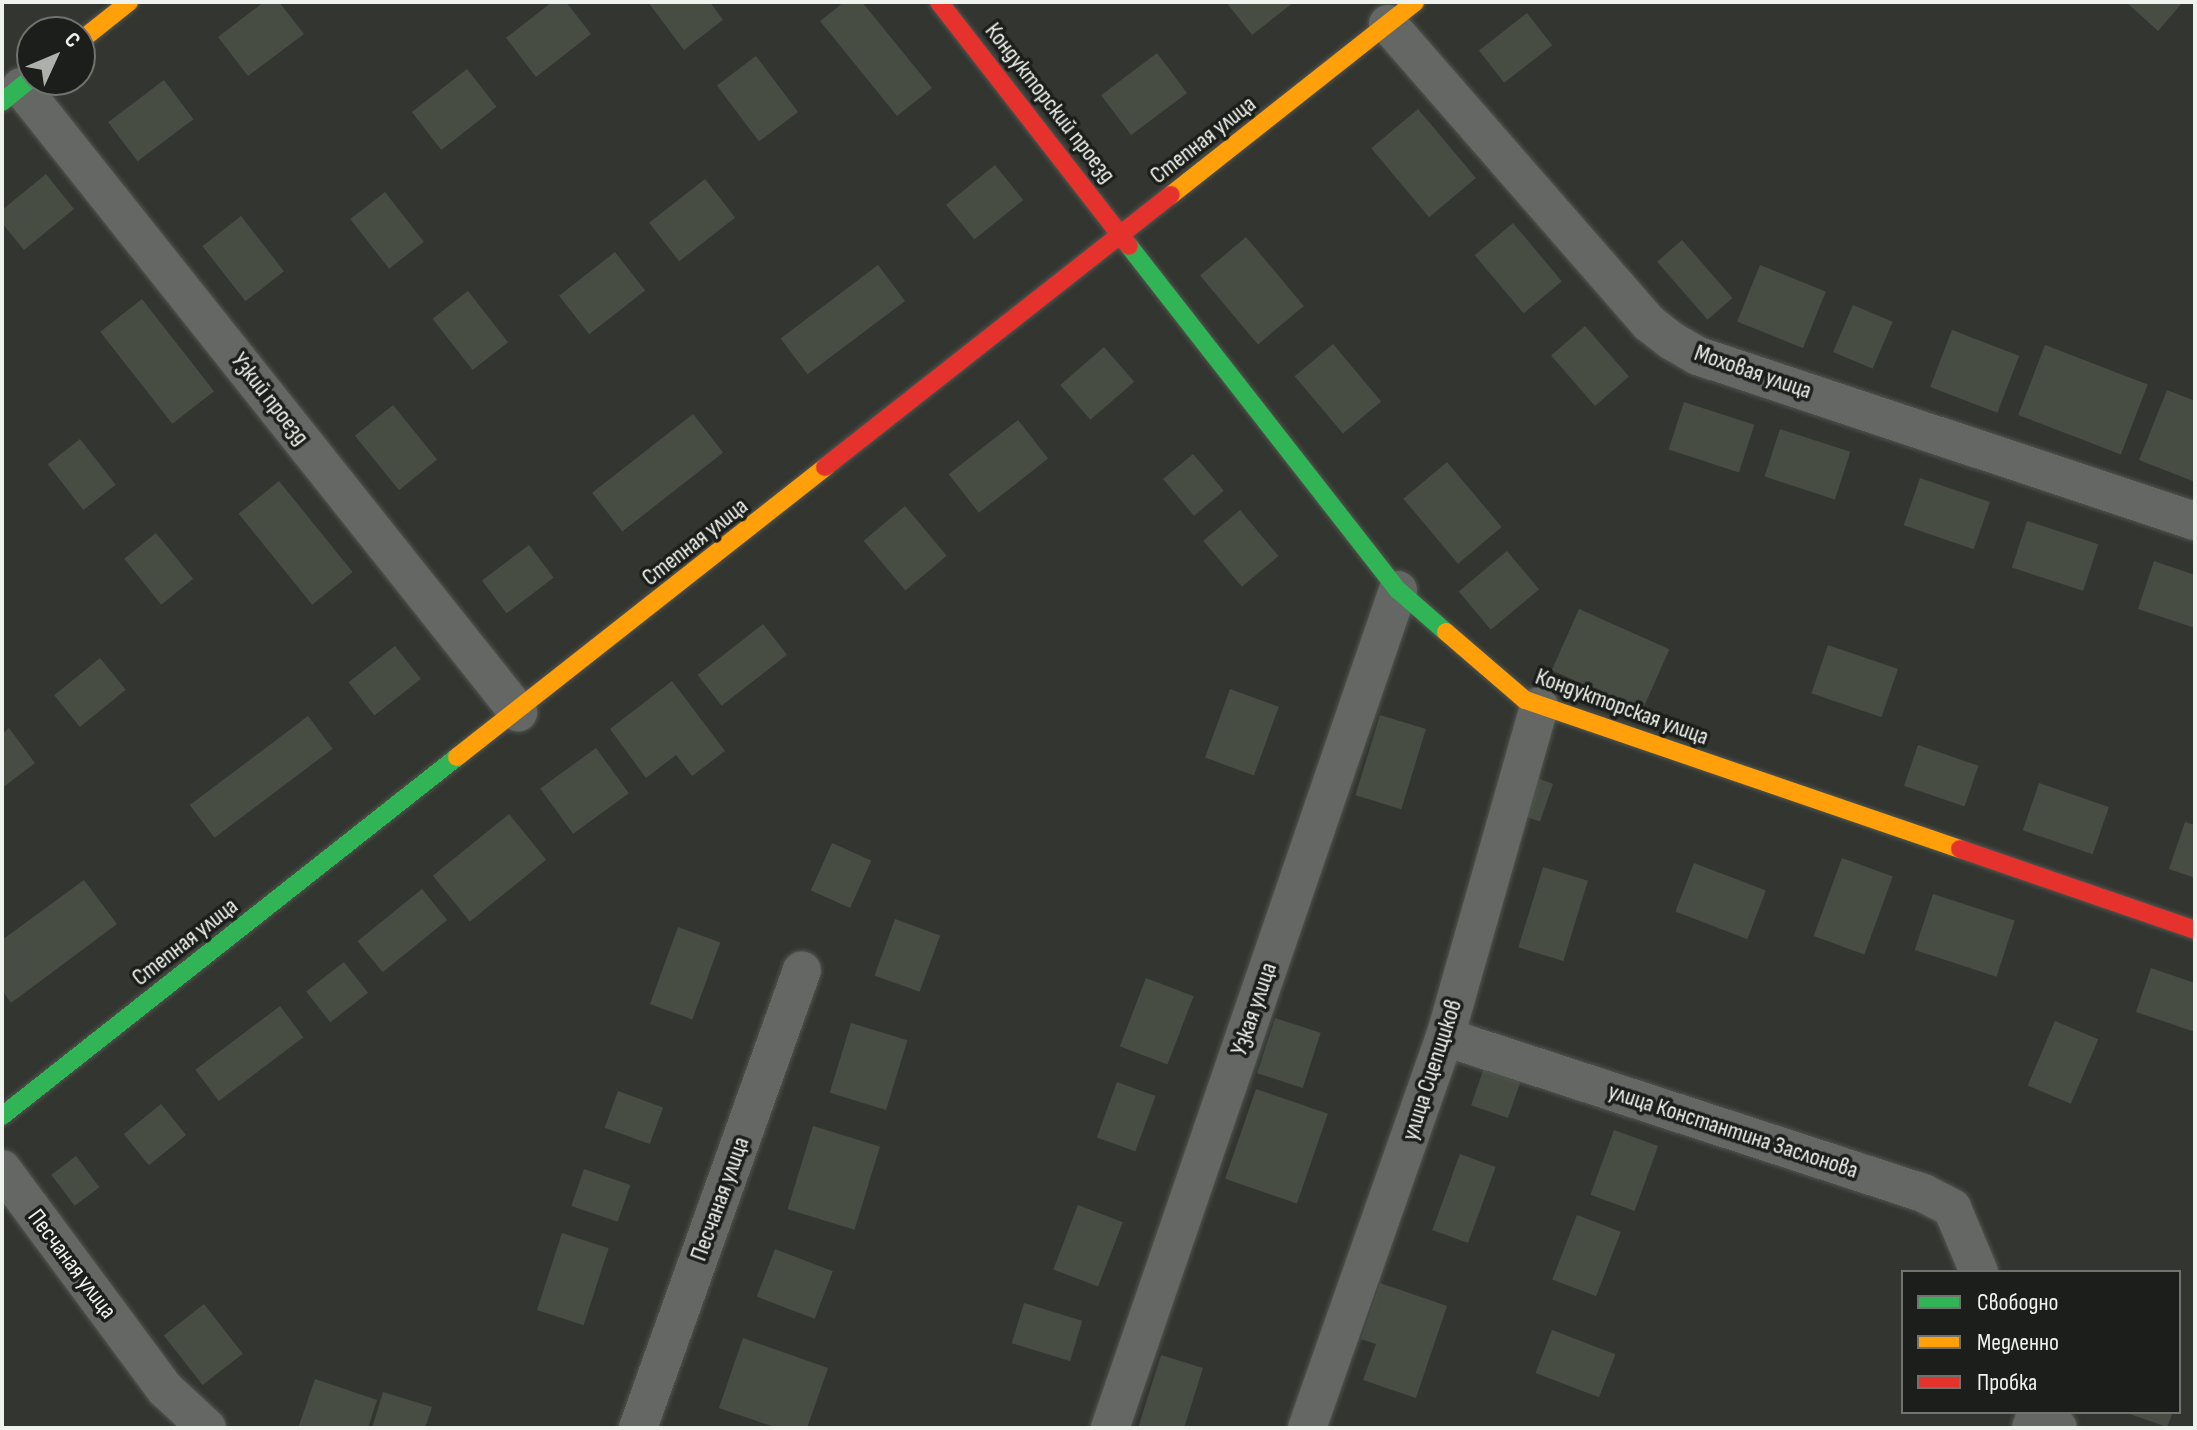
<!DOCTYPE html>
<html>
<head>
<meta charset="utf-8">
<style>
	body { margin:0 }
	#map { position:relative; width:2197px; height:1430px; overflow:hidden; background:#333630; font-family:"Sofia Sans Condensed",sans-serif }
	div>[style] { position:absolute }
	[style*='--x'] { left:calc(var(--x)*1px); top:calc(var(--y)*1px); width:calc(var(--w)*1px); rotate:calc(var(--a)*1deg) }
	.building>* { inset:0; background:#474d42; transform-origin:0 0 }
	.roads { filter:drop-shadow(0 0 2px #51554f) drop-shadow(0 0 2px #51554f) }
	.street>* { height:38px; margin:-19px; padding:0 19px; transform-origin:19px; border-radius:19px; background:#656764 }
	.fast>* { height:18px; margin:-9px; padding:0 9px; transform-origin:9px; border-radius:9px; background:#30b455 }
	.slow>* { height:18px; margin:-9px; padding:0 9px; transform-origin:9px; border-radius:9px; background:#ff9f0a }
	.jam>* { height:18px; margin:-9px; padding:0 9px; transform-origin:9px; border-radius:9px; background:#e5322d }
	span { translate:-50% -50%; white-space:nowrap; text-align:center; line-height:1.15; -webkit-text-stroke:7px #1b1e1a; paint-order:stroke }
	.street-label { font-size:24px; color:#eff3ed }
	.frame { position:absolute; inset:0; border:4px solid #eff3ed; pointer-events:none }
	.legend { position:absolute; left:1901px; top:1270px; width:280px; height:144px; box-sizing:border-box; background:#1b1e1a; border:2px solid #70736e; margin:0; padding:10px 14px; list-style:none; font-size:24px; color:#eff3ed }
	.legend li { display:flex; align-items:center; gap:16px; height:40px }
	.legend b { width:40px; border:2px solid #70736e }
	.north { position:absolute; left:16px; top:16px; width:80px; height:80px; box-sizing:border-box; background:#1b1e1a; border:2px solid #70736e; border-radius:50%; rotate:46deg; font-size:22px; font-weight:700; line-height:32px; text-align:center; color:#eff3ed }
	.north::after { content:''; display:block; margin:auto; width:28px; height:36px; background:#adb1ab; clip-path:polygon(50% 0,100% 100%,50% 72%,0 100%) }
</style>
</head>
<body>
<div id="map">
	<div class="building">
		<i style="clip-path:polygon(264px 2px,279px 2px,304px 34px,248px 76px,218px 37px)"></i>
		<i style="clip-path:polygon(552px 2px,566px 2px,591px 34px,536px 77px,506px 38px)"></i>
		<i style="clip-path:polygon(648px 2px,710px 2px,723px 20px,684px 50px)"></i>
		<i style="clip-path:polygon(844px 2px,862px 2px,932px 88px,897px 116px,820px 21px)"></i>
		<i style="clip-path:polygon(1226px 2px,1294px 2px,1252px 35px)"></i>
		<i style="clip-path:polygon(2126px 2px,2183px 2px,2158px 31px)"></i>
		<i style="left:1527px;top:13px;width:41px;height:61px;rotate:52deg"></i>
		<i style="left:1157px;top:53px;width:50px;height:70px;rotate:53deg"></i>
		<i style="left:756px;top:56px;width:70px;height:49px;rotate:53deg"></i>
		<i style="left:467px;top:69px;width:48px;height:70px;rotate:52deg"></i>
		<i style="left:164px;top:80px;width:49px;height:70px;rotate:53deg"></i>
		<i style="left:1418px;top:109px;width:90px;height:61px;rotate:50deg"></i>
		<i style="left:995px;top:165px;width:45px;height:63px;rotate:51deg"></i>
		<i style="clip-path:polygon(46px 174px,74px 209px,24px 250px,2px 223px,2px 210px)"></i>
		<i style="left:705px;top:179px;width:49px;height:71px;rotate:52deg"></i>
		<i style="left:385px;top:192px;width:63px;height:44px;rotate:52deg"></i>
		<i style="left:241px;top:216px;width:70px;height:49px;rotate:52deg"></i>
		<i style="left:1513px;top:223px;width:76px;height:50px;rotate:50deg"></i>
		<i style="left:1246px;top:237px;width:90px;height:60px;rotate:50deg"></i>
		<i style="left:1682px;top:240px;width:77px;height:33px;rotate:49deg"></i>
		<i style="left:615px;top:252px;width:49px;height:71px;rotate:52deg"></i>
		<i style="left:878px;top:265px;width:45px;height:122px;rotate:53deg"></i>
		<i style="left:1760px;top:265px;width:71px;height:61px;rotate:22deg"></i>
		<i style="left:468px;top:291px;width:65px;height:45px;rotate:52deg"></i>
		<i style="left:142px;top:299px;width:117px;height:53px;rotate:52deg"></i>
		<i style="left:1853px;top:305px;width:43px;height:51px;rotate:23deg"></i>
		<i style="left:1585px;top:326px;width:67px;height:45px;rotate:49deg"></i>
		<i style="left:1952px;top:330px;width:72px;height:61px;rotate:21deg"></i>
		<i style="left:1333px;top:344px;width:75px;height:50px;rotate:50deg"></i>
		<i style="left:2045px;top:345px;width:110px;height:75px;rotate:21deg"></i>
		<i style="left:1104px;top:347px;width:46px;height:58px;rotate:49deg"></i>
		<i style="clip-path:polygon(2167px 390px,2195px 401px,2195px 482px,2139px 460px)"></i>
		<i style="left:1684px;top:402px;width:74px;height:50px;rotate:18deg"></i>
		<i style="left:393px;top:405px;width:70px;height:49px;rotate:51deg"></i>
		<i style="left:693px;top:414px;width:49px;height:128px;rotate:52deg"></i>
		<i style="left:1018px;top:420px;width:49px;height:88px;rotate:52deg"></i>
		<i style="left:1780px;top:429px;width:74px;height:50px;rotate:18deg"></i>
		<i style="left:80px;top:439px;width:58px;height:41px;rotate:52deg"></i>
		<i style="left:1193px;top:454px;width:48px;height:39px;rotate:50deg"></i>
		<i style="left:1447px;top:462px;width:85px;height:57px;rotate:50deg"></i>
		<i style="left:1920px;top:478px;width:74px;height:50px;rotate:19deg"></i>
		<i style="left:279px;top:481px;width:117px;height:52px;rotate:51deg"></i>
		<i style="left:905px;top:506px;width:65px;height:54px;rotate:50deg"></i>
		<i style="left:1240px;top:510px;width:60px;height:48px;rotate:50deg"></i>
		<i style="left:2027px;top:521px;width:75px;height:49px;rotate:18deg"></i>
		<i style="left:156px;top:533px;width:59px;height:41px;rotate:51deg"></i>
		<i style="left:529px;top:545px;width:41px;height:59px;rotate:53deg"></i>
		<i style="left:1507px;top:551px;width:50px;height:63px;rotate:50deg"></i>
		<i style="clip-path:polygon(2154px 561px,2195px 575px,2195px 628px,2138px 609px)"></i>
		<i style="left:1579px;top:609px;width:99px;height:67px;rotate:24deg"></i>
		<i style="left:763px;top:624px;width:39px;height:83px;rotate:52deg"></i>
		<i style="left:1828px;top:645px;width:74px;height:51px;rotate:19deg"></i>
		<i style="left:395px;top:646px;width:42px;height:59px;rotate:52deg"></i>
		<i style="left:100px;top:658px;width:41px;height:59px;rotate:51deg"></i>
		<i style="clip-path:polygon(672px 681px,725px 751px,692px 776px,676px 755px,646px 778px,610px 729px)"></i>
		<i style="left:1230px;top:689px;width:52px;height:73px;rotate:20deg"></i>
		<i style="left:1380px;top:715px;width:48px;height:84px;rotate:17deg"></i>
		<i style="left:308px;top:716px;width:41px;height:148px;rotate:53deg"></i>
		<i style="clip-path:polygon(9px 728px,35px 763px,2px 788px,2px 734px)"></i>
		<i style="left:1918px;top:745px;width:64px;height:43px;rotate:19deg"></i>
		<i style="left:596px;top:748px;width:56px;height:69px;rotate:54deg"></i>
		<i style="left:1519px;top:772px;width:36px;height:40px;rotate:19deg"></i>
		<i style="left:2039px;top:783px;width:74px;height:50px;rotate:19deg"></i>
		<i style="left:509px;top:814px;width:59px;height:98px;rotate:51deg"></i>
		<i style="clip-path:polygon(2185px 822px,2195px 825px,2195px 878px,2169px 869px)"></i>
		<i style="left:832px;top:843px;width:43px;height:52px;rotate:24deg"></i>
		<i style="left:1842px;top:858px;width:54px;height:83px;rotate:20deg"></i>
		<i style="left:1694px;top:863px;width:77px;height:52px;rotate:21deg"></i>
		<i style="left:1543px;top:867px;width:47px;height:84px;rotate:17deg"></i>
		<i style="clip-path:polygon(84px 880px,117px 924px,11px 1003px,2px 990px,2px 940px)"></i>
		<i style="left:422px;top:889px;width:40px;height:83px;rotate:51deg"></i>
		<i style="left:1933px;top:894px;width:86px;height:59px;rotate:18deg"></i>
		<i style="left:895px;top:919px;width:48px;height:60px;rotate:20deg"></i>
		<i style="left:678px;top:927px;width:45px;height:82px;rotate:20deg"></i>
		<i style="left:344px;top:962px;width:39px;height:48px;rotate:52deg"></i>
		<i style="clip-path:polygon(2151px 968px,2195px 983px,2195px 1032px,2136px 1012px)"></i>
		<i style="left:1146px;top:978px;width:51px;height:73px;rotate:21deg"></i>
		<i style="left:280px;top:1006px;width:39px;height:106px;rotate:53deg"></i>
		<i style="left:1275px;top:1018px;width:48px;height:58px;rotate:18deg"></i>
		<i style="left:2055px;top:1021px;width:47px;height:70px;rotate:23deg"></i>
		<i style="left:851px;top:1023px;width:59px;height:73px;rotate:17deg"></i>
		<i style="left:1487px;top:1059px;width:39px;height:49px;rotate:19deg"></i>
		<i style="left:1117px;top:1082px;width:41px;height:59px;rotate:20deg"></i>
		<i style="left:1256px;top:1089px;width:76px;height:95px;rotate:19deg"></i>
		<i style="left:618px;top:1091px;width:48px;height:39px;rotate:20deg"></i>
		<i style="left:161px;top:1104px;width:40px;height:48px;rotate:51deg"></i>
		<i style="left:813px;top:1126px;width:70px;height:87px;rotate:17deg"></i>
		<i style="left:1614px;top:1130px;width:47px;height:69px;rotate:20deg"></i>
		<i style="left:1460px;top:1154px;width:38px;height:81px;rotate:20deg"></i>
		<i style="left:76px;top:1156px;width:39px;height:31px;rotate:53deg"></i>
		<i style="left:584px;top:1169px;width:49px;height:39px;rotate:19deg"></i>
		<i style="left:1078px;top:1205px;width:48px;height:69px;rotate:21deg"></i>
		<i style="left:1577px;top:1215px;width:47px;height:69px;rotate:21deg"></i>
		<i style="left:562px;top:1233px;width:49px;height:81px;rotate:18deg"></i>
		<i style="left:775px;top:1249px;width:62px;height:51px;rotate:21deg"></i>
		<i style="clip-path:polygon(1380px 1283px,1447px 1306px,1416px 1398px,1363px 1380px,1376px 1344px,1361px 1339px)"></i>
		<i style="left:1024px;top:1303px;width:61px;height:42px;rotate:17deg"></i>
		<i style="left:204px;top:1304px;width:63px;height:51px;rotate:52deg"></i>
		<i style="left:1552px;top:1330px;width:68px;height:46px;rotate:21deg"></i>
		<i style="clip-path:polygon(743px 1338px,828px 1368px,807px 1428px,777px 1428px,719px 1408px)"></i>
		<i style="clip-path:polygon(1161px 1355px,1203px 1368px,1184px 1428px,1138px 1428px)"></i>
		<i style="clip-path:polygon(315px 1379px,377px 1400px,368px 1428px,298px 1428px)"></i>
		<i style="clip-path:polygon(383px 1392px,432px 1407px,425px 1428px,372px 1428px)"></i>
		<i style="clip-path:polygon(2124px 1412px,2173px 1412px,2167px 1427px)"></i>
	</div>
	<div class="roads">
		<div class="street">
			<i style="--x:1388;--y:24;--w:398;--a:48.9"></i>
			<i style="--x:1650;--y:324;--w:28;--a:38"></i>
			<i style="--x:1672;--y:341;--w:30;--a:30"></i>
			<i style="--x:1698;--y:356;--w:524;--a:18.37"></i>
			<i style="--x:21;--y:87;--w:799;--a:51.51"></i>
			<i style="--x:1445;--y:1037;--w:503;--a:18.07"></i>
			<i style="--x:1923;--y:1193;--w:33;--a:27"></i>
			<i style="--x:1952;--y:1208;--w:69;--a:67.1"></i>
			<i style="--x:2;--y:1169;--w:274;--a:53.5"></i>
			<i style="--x:165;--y:1389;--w:57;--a:42.9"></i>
			<i style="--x:638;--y:1428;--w:486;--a:-70.3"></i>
			<i style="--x:1110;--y:1428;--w:886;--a:-71.03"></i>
			<i style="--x:1307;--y:1428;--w:415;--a:-70.6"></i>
			<i style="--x:1445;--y:1037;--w:344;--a:-74.1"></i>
			<i style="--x:2031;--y:1428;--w:9;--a:-69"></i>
			<i style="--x:2034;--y:1420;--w:25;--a:18"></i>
		</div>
		<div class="fast">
			<i style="--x:2;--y:102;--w:38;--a:-39"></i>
			<i style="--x:1129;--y:246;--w:437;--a:52"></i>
			<i style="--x:1398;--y:590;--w:64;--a:41.2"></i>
			<i style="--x:2;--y:1116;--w:580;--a:-38.27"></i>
		</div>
		<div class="slow">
			<i style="--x:80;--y:41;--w:63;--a:-38.5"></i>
			<i style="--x:1171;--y:195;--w:311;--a:-38.3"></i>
			<i style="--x:1446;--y:632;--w:104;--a:40.7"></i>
			<i style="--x:1525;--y:700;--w:460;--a:18.9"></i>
			<i style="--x:457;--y:757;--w:469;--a:-38.2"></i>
		</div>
		<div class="jam">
			<i style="--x:939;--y:2;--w:309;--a:52.1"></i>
			<i style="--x:825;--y:467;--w:440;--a:-38.2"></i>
			<i style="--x:1960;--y:849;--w:249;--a:19"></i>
		</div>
	</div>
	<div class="street-label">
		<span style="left:1050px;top:103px;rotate:52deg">Кондукторский проезд</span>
		<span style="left:1203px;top:140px;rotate:-38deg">Степная улица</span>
		<span style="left:1753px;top:372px;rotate:19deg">Моховая улица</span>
		<span style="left:270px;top:399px;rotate:52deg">Узкий проезд</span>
		<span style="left:695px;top:542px;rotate:-38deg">Степная улица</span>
		<span style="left:1622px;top:707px;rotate:20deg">Кондукторская улица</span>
		<span style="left:185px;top:942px;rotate:-38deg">Степная улица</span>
		<span style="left:1254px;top:1009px;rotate:-71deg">Узкая улица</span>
		<span style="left:1432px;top:1070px;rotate:-72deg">улица Сцепщиков</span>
		<span style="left:1733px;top:1131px;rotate:18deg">улица Константина Заслонова</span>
		<span style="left:720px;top:1199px;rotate:-70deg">Песчаная улица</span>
		<span style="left:72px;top:1264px;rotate:53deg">Песчаная улица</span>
	</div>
	<div class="frame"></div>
	<ul class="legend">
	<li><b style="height:10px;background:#30b455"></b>Свободно</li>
	<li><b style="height:10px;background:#ff9f0a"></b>Медленно</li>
	<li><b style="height:10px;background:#e5322d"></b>Пробка</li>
	</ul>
	<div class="north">С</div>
</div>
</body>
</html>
